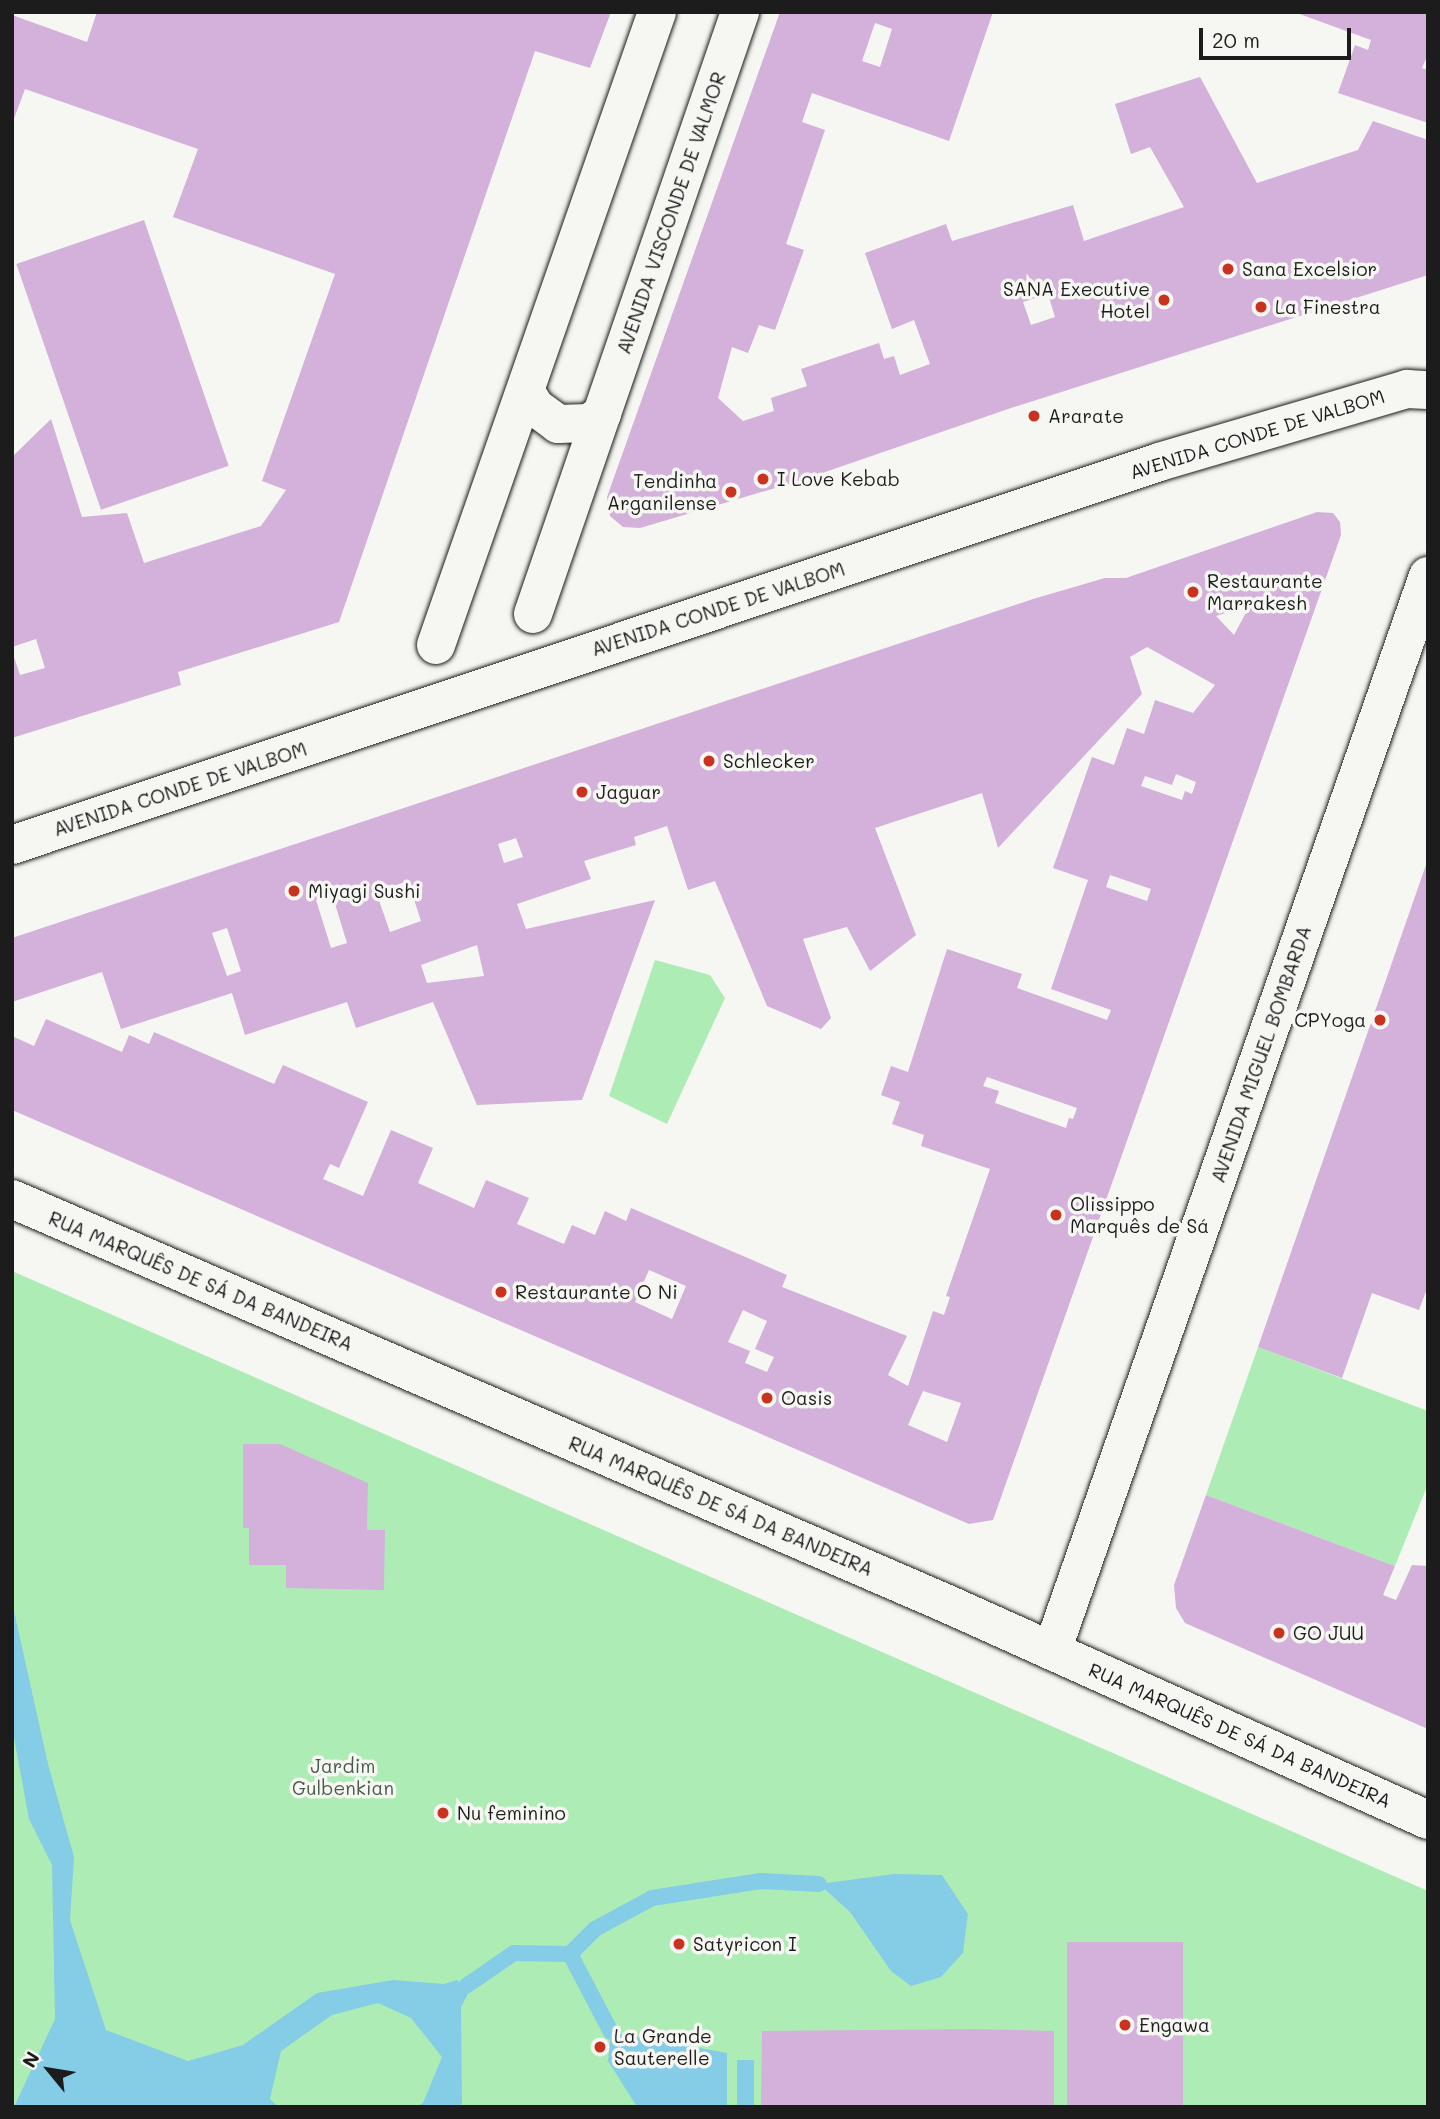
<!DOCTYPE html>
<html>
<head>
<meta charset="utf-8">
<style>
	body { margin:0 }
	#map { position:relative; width:1440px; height:2119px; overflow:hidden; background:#f6f6f2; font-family:Mali,sans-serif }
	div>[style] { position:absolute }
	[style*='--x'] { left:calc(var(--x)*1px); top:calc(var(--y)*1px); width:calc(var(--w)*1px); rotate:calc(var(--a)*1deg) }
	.green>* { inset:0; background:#adedb5 }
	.water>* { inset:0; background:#85cce6; transform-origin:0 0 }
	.stream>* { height:16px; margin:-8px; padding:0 8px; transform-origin:8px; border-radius:8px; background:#85cce6 }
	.building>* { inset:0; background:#d3b1db; transform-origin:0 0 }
	.roads { filter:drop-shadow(0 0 2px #1c1c1c) drop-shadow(0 0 2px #1c1c1c) }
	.minor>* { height:38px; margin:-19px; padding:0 19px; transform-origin:19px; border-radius:19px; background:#f6f6f2 }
	.major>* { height:38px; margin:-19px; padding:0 19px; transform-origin:19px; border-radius:19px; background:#f6f6f2 }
	.dots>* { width:19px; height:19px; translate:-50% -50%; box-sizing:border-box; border:4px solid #f6f6f2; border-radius:50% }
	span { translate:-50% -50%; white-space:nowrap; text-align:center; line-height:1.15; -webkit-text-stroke:7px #f6f6f2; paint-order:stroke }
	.street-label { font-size:19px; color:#1c1c1c }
	.poi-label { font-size:19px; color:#1c1c1c }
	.left { translate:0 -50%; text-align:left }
	.right { translate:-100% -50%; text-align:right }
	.park-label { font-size:19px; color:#485b4a }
	.frame { position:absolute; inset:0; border:14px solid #1c1c1c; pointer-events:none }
	.north { position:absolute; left:14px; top:2035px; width:70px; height:70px; -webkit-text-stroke:5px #f6f6f2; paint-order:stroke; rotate:300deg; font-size:19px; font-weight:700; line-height:28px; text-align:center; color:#1c1c1c }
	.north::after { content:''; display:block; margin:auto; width:24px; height:32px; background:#1c1c1c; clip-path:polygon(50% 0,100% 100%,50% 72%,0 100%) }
	.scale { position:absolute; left:1199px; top:28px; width:152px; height:32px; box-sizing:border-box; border:4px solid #1c1c1c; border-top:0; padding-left:9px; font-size:21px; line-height:24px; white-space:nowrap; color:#1c1c1c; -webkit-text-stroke:5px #f6f6f2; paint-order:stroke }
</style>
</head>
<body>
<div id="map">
	<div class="green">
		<i style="clip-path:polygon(655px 960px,710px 975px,725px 998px,667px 1124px,609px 1096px)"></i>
		<i style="clip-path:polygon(12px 1271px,1428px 1891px,1428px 2107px,12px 2107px)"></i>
		<i style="clip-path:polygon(1258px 1347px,1428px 1411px,1428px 1484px,1395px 1566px,1206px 1495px)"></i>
	</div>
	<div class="water">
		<i style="clip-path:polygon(12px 1602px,48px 1764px,74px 1857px,70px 1920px,106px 2030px,188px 2061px,243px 2045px,317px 1993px,393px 1980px,444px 1984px,457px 1980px,468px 1994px,461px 2007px,462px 2107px,415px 2107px,423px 2103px,442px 2057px,411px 2018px,378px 2003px,332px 2015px,281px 2051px,270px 2099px,278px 2107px,14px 2107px,55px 2019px,52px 1865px,29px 1819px,12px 1727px)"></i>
		<i style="clip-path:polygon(894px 1874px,942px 1875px,968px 1914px,963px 1953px,941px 1977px,911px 1986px,891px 1971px,850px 1912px,819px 1884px)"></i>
		<i style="clip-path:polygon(611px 2032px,727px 2053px,727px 2107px,637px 2107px,608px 2061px)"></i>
		<i style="left:754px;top:2060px;width:47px;height:17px;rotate:90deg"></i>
	</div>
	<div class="stream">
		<i style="--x:570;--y:1954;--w:35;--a:-45"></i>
		<i style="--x:595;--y:1929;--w:65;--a:-28.5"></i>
		<i style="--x:652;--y:1898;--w:110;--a:-8.9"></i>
		<i style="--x:761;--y:1881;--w:58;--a:3"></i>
		<i style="--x:466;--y:1986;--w:58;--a:-34.5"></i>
		<i style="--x:514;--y:1953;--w:56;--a:1"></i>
		<i style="--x:570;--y:1954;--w:88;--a:62.3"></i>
	</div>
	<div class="building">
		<i style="clip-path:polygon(97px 12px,611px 12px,590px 68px,535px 51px,339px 622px,178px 672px,181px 685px,12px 738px,12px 651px,20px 675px,45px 668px,36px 639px,12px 647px,12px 457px,51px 419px,82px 517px,127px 513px,144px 563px,261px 526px,286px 490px,262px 481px,335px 274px,173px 217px,198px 149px,25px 89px,12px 124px,12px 15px,87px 42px)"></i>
		<i style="clip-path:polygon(evenodd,780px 12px,993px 12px,949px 141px,812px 93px,802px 122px,825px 130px,786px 244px,804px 250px,775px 330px,759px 325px,748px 353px,732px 347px,718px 398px,743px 421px,774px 411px,771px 398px,807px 386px,801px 369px,879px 343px,884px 359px,894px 356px,900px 375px,930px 364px,914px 320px,892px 329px,865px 253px,946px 224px,952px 241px,1073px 205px,1084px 241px,1184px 207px,1150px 147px,1131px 154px,1115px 104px,1200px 77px,1257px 183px,1358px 150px,1373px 121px,1428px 140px,1428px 275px,1011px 408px,799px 481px,640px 528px,623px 527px,610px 516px,607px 497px,780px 12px,875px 23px,892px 29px,880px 67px,862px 61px,875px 23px,780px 12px,1048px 294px,1055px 317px,1031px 325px,1023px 302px,1048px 294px)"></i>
		<i style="clip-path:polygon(1294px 12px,1428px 12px,1428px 54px,1422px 68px,1428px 70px,1428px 123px,1338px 93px,1355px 45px,1368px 50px,1371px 40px)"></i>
		<i style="left:144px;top:220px;width:260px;height:135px;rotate:71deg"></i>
		<i style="clip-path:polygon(evenodd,1317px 512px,1333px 513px,1340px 522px,1341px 535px,993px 1520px,969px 1524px,12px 1110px,12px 1036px,34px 1046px,46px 1019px,122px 1052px,129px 1035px,149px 1044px,154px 1032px,274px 1084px,283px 1065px,368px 1102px,339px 1168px,330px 1164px,323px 1179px,363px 1196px,391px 1130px,433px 1148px,418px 1183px,474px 1208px,486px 1180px,529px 1198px,517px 1224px,564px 1244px,572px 1225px,595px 1235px,605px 1211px,626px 1221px,631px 1208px,787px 1275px,782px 1287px,907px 1336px,888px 1375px,908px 1386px,933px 1311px,944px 1315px,950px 1297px,946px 1296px,990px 1169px,921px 1146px,924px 1135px,892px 1124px,900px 1102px,881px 1095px,891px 1066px,908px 1072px,947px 949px,1022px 974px,1017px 988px,1107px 1020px,1111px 1010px,1051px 989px,1088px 880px,1053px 868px,1092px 757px,1114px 765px,1127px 728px,1144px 734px,1155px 700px,1193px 713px,1215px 685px,1147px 647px,1130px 657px,1142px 694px,998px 848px,982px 793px,875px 828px,916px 935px,870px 971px,847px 927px,803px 939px,831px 1018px,821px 1029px,767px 1006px,715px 881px,688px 890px,667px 826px,634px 837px,636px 845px,584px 861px,591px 879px,517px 904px,526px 929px,655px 900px,582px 1100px,477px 1105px,433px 1002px,356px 1028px,347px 1002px,245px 1035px,232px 993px,121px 1029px,102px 972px,12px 1002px,12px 938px,1033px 599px,1105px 578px,1126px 578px,1317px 512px,1250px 605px,1234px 635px,1216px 616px,1250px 605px,1317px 512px,1176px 774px,1196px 782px,1192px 794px,1185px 791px,1182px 800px,1141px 786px,1145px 776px,1172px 785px,1176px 774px,1317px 512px,516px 838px,523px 857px,504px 863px,498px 844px,516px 838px,1317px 512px,1110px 875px,1151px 889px,1147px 901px,1106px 887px,1110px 875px,1317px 512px,408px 881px,421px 921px,390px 932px,376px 892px,408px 881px,1317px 512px,332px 894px,347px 943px,331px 948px,316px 900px,332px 894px,1317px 512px,227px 928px,241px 971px,227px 976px,212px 933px,227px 928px,1317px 512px,477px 945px,484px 976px,427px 983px,421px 965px,477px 945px,1317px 512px,987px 1077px,1077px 1108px,1073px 1119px,1069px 1118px,1066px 1128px,995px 1103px,999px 1091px,983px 1086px,987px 1077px,1317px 512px,649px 1270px,686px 1286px,672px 1319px,635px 1302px,649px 1270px,1317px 512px,743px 1310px,767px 1321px,755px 1349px,774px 1357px,767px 1372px,745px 1363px,750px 1351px,728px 1342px,743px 1310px,1317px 512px,923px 1391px,961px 1403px,947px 1442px,908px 1425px,923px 1391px)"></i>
		<i style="clip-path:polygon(1427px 862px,1428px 1286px,1419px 1310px,1372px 1293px,1342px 1378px,1258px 1347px)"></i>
		<i style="clip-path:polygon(243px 1444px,280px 1444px,368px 1483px,367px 1530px,385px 1530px,384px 1590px,286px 1588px,286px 1565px,249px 1565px,249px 1528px,243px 1528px)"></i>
		<i style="clip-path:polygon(1206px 1495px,1395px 1566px,1383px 1595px,1396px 1600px,1412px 1565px,1428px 1566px,1428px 1729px,1185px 1623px,1176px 1608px,1174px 1585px)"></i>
		<i style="left:1183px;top:1942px;width:165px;height:116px;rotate:90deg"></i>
		<i style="clip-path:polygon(975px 2029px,1054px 2031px,1054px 2107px,761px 2107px,762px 2031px)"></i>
	</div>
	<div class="roads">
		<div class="minor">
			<i style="--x:526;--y:392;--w:17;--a:59"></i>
			<i style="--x:535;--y:407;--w:29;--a:36"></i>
			<i style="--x:558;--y:424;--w:31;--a:-2"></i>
			<i style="--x:589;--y:423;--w:16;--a:-35"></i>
			<i style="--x:533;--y:614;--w:637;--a:-71.02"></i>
			<i style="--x:436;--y:645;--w:670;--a:-70.75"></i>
			<i style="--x:12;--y:845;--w:1209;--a:-18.46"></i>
			<i style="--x:1159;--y:462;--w:259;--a:-16.4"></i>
			<i style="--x:1407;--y:389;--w:21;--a:3"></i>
			<i style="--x:1052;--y:1651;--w:1139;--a:-70.72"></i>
		</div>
		<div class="major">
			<i style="--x:12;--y:1199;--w:1014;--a:23.41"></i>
			<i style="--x:943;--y:1602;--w:532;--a:24.2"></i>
		</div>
	</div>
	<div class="dots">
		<i style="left:1228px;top:269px;background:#c8321e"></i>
		<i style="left:1164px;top:300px;background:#c8321e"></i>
		<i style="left:1261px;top:307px;background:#c8321e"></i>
		<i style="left:1034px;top:416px;background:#c8321e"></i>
		<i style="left:763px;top:479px;background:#c8321e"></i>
		<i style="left:731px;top:492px;background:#c8321e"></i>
		<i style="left:1193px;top:592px;background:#c8321e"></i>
		<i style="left:709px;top:761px;background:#c8321e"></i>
		<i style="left:582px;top:792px;background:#c8321e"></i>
		<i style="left:294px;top:891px;background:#c8321e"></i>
		<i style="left:1380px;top:1020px;background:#c8321e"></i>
		<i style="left:1056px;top:1215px;background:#c8321e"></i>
		<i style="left:501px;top:1292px;background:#c8321e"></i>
		<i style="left:767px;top:1398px;background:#c8321e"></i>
		<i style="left:1279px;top:1633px;background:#c8321e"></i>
		<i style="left:443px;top:1813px;background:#c8321e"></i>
		<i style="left:679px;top:1944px;background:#c8321e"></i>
		<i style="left:1125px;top:2025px;background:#c8321e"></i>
		<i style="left:600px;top:2047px;background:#c8321e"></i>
	</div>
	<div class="street-label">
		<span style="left:671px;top:213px;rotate:-71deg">AVENIDA VISCONDE DE VALMOR</span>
		<span style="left:1257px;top:434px;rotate:-17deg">AVENIDA CONDE DE VALBOM</span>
		<span style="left:718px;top:609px;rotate:-18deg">AVENIDA CONDE DE VALBOM</span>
		<span style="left:180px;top:789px;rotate:-18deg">AVENIDA CONDE DE VALBOM</span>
		<span style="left:1261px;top:1054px;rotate:-71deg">AVENIDA MIGUEL BOMBARDA</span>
		<span style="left:201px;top:1281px;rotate:23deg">RUA MARQUÊS DE SÁ DA BANDEIRA</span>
		<span style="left:721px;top:1506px;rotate:23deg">RUA MARQUÊS DE SÁ DA BANDEIRA</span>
		<span style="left:1240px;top:1735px;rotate:24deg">RUA MARQUÊS DE SÁ DA BANDEIRA</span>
	</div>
	<div class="poi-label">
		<span class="left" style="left:1242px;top:269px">Sana Excelsior</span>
		<span class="right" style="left:1150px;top:300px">SANA Executive<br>Hotel</span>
		<span class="left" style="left:1275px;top:307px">La Finestra</span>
		<span class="left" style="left:1048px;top:416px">Ararate</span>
		<span class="left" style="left:777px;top:479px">I Love Kebab</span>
		<span class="right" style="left:717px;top:492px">Tendinha<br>Arganilense</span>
		<span class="left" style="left:1207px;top:592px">Restaurante<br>Marrakesh</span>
		<span class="left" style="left:723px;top:761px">Schlecker</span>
		<span class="left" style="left:596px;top:792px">Jaguar</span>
		<span class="left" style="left:308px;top:891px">Miyagi Sushi</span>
		<span class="right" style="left:1366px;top:1020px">CPYoga</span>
		<span class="left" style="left:1070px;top:1215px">Olissippo<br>Marquês de Sá</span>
		<span class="left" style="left:515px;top:1292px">Restaurante O Ni</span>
		<span class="left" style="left:781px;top:1398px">Oasis</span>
		<span class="left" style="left:1293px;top:1633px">GO JUU</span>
		<span class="left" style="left:457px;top:1813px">Nu feminino</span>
		<span class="left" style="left:693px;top:1944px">Satyricon I</span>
		<span class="left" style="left:1139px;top:2025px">Engawa</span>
		<span class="left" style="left:614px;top:2047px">La Grande<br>Sauterelle</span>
	</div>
	<div class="park-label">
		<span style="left:343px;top:1777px">Jardim<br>Gulbenkian</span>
	</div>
	<div class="frame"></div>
	<div class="north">N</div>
	<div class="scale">20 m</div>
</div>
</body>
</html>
